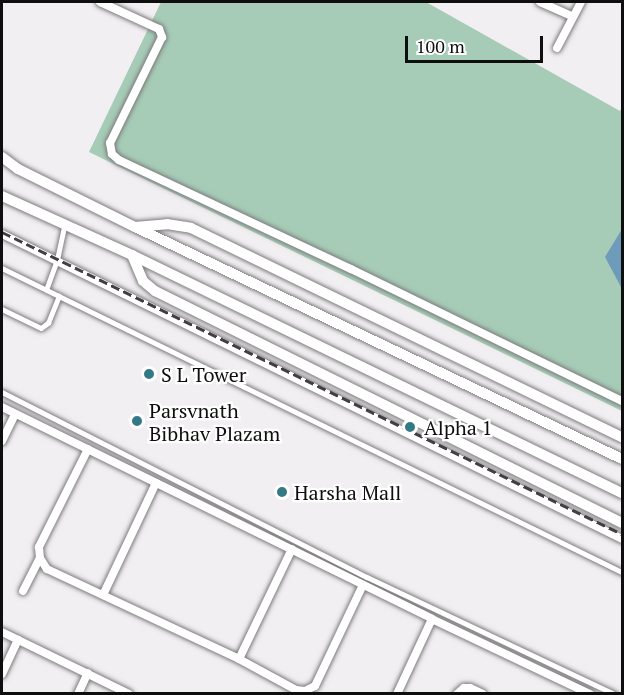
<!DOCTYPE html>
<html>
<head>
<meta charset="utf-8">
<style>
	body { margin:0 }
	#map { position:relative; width:624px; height:695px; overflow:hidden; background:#f2eff2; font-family:"PT Serif",serif }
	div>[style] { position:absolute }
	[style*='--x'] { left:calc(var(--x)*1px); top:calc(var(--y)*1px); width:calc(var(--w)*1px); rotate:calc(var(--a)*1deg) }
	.green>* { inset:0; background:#a6ccb7 }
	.water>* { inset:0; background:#6d9bb9 }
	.roads { filter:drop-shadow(0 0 2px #7e7b7e) drop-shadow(0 0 2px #7e7b7e) }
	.service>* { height:4.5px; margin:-2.25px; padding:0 2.25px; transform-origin:2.25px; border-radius:2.25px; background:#fff }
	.minor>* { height:8px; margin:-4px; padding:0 4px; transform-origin:4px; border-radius:4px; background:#fff }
	.tertiary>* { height:10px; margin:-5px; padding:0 5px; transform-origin:5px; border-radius:5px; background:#fff }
	.rail>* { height:3px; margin-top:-1.5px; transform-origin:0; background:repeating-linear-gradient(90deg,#413f41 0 9px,transparent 0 13.5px) }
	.dots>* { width:16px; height:16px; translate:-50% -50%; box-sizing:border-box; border:3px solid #fff; border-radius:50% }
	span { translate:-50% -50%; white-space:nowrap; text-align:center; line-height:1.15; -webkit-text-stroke:4.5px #fff; paint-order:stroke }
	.poi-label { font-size:20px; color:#0f0e0f }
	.left { translate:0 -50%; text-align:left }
	.frame { position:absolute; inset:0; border:3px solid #0f0e0f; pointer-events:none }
	.scale { position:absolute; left:405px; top:36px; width:138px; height:27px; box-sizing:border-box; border:3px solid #0f0e0f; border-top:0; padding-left:8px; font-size:18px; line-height:21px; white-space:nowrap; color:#0f0e0f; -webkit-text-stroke:4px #fff; paint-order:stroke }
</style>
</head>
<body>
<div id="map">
	<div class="green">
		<i style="clip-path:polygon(161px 2px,426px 2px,620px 111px,622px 107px,622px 411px,89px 152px)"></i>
	</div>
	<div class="water">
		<i style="clip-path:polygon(622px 229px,622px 289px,605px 257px)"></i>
	</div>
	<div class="roads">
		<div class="service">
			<i style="--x:2;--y:268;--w:691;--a:26.12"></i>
			<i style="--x:46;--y:290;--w:32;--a:-70"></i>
			<i style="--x:57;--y:260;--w:35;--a:-78"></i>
			<i style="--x:2;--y:309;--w:43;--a:26"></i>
			<i style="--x:41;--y:328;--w:9;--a:-36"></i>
			<i style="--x:48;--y:323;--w:29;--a:-68"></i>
			<i style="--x:2;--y:392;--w:409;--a:26.9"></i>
			<i style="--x:367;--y:577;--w:274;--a:25.3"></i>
		</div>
		<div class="minor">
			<i style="--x:100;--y:2;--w:65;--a:24.6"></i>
			<i style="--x:159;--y:29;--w:9;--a:69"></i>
			<i style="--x:162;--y:37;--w:118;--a:116.1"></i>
			<i style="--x:110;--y:143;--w:11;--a:80"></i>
			<i style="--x:112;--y:154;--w:9;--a:41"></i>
			<i style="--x:119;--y:160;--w:256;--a:25.2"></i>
			<i style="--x:351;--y:269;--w:301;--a:26"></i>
			<i style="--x:540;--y:2;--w:36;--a:24"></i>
			<i style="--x:557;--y:48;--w:52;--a:-62.4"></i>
			<i style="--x:2;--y:234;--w:691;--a:26.19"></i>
			<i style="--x:2;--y:407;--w:479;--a:26.2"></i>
			<i style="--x:432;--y:619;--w:175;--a:25.4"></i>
			<i style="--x:2;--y:441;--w:30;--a:-64"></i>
			<i style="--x:88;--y:449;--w:110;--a:116.6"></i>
			<i style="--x:39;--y:547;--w:11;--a:85"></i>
			<i style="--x:40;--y:558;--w:13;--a:58"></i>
			<i style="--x:47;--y:569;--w:212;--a:25.1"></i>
			<i style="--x:239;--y:659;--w:65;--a:28.5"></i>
			<i style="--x:296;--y:690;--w:9;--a:6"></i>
			<i style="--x:305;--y:691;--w:11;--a:-27"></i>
			<i style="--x:315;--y:686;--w:112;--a:-64.6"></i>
			<i style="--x:23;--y:591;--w:37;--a:-63"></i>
			<i style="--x:103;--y:595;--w:124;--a:-64.7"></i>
			<i style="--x:2;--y:632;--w:141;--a:26"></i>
			<i style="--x:239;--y:659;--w:122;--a:-64.3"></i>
			<i style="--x:2;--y:674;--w:38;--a:-65"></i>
			<i style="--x:78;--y:694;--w:23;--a:-65"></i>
			<i style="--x:397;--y:694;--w:83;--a:-65"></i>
			<i style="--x:457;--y:694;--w:9;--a:-41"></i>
			<i style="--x:464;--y:688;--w:6;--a:0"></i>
			<i style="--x:470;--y:688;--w:14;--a:25"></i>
		</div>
		<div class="tertiary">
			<i style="--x:2;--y:157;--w:20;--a:37"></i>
			<i style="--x:18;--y:169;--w:131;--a:26.4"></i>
			<i style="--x:135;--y:227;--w:539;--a:25.47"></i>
			<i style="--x:2;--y:196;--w:143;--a:24.4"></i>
			<i style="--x:132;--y:255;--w:545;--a:25.91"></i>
			<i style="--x:135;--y:227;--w:32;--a:-5"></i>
			<i style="--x:167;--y:224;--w:24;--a:9"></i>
			<i style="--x:191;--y:228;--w:479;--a:25.9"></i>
			<i style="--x:132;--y:255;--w:28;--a:67"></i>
			<i style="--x:143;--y:281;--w:16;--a:40"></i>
			<i style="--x:155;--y:291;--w:521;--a:26.42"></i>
		</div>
	</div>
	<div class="rail">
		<i style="--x:2;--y:232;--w:690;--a:25.97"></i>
	</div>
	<div class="dots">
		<i style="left:149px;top:374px;background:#347a86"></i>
		<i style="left:137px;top:421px;background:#347a86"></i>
		<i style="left:410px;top:427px;background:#347a86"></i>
		<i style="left:282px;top:492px;background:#347a86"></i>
	</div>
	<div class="poi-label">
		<span class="left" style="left:161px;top:374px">S L Tower</span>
		<span class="left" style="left:149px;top:422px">Parsvnath<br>Bibhav Plazam</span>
		<span class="left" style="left:424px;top:427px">Alpha 1</span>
		<span class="left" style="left:294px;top:492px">Harsha Mall</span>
	</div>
	<div class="frame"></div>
	<div class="scale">100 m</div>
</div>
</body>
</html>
